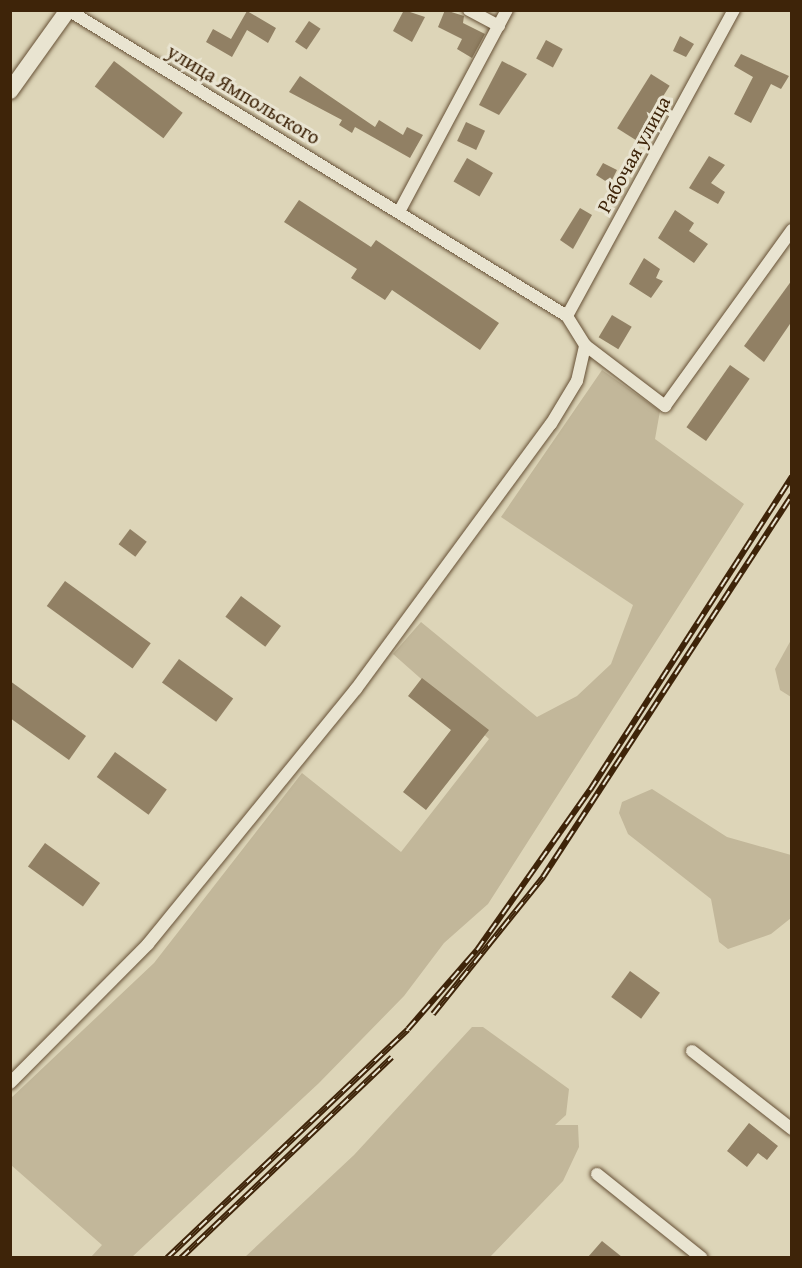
<!DOCTYPE html>
<html>
<head>
<meta charset="utf-8">
<style>
	body { margin:0 }
	#map { position:relative; width:802px; height:1268px; overflow:hidden; background:#ddd5b8; font-family:"Gentium Book Plus",serif }
	div>[style] { position:absolute }
	[style*='--x'] { left:calc(var(--x)*1px); top:calc(var(--y)*1px); width:calc(var(--w)*1px); rotate:calc(var(--a)*1deg) }
	.green>* { inset:0; background:#c2b79a }
	.building>* { inset:0; background:#918064; transform-origin:0 0 }
	.roads { filter:drop-shadow(0 0 2px #665035) drop-shadow(0 0 2px #665035) }
	.street>* { height:12px; margin:-6px; padding:0 6px; transform-origin:6px; border-radius:6px; background:#e9e4d1 }
	.secondary>* { height:16px; margin:-8px; padding:0 8px; transform-origin:8px; border-radius:8px; background:#e9e4d1 }
	.rail>* { height:6px; margin-top:-3px; transform-origin:0; background:repeating-linear-gradient(90deg,#e9e4d1 0 11px,#3e2409 0 22px); box-sizing:border-box; border-block:2px solid #3e2409 }
	span { translate:-50% -50%; white-space:nowrap; text-align:center; line-height:1.15; -webkit-text-stroke:6px #e9e4d1; paint-order:stroke }
	.street-label { font-size:20px; color:#3e2409 }
	.frame { position:absolute; inset:0; border:12px solid #3e2409; pointer-events:none }
</style>
</head>
<body>
<div id="map">
	<div class="green">
		<i style="clip-path:polygon(602px 370px,660px 411px,655px 439px,744px 504px,488px 904px,444px 943px,404px 996px,319px 1083px,132px 1257px,91px 1257px,102px 1245px,11px 1165px,11px 1098px,154px 963px,302px 773px,401px 852px,489px 739px,393px 654px,421px 622px,537px 717px,577px 696px,611px 664px,633px 605px,501px 517px)"></i>
		<i style="clip-path:polygon(791px 640px,791px 697px,780px 690px,775px 669px)"></i>
		<i style="clip-path:polygon(652px 789px,727px 837px,791px 855px,791px 918px,771px 934px,728px 949px,719px 942px,711px 899px,628px 834px,619px 813px,622px 802px)"></i>
		<i style="clip-path:polygon(472px 1027px,483px 1027px,569px 1089px,566px 1115px,555px 1125px,578px 1125px,579px 1147px,563px 1181px,490px 1257px,245px 1257px,354px 1155px)"></i>
	</div>
	<div class="building">
		<i style="clip-path:polygon(404px 10px,425px 17px,412px 42px,393px 31px)"></i>
		<i style="clip-path:polygon(445px 10px,464px 16px,463px 23px,485px 34px,472px 58px,457px 49px,462px 39px,438px 27px)"></i>
		<i style="clip-path:polygon(247px 11px,276px 28px,268px 43px,247px 30px,232px 57px,206px 42px,213px 29px,231px 39px)"></i>
		<i style="left:309px;top:21px;width:14px;height:25px;rotate:34deg"></i>
		<i style="clip-path:polygon(680px 36px,694px 44px,686px 57px,673px 51px)"></i>
		<i style="left:546px;top:40px;width:19px;height:21px;rotate:28deg"></i>
		<i style="clip-path:polygon(741px 54px,789px 76px,781px 89px,771px 84px,751px 123px,734px 114px,753px 77px,734px 66px)"></i>
		<i style="left:114px;top:61px;width:86px;height:32px;rotate:37deg"></i>
		<i style="clip-path:polygon(502px 61px,527px 74px,499px 115px,479px 105px)"></i>
		<i style="left:651px;top:74px;width:22px;height:64px;rotate:32deg"></i>
		<i style="clip-path:polygon(300px 76px,375px 127px,379px 120px,403px 135px,407px 127px,423px 135px,410px 158px,355px 127px,352px 133px,339px 125px,342px 120px,289px 92px)"></i>
		<i style="left:466px;top:122px;width:21px;height:21px;rotate:25deg"></i>
		<i style="clip-path:polygon(709px 156px,725px 165px,711px 183px,725px 192px,718px 204px,689px 188px)"></i>
		<i style="left:467px;top:158px;width:30px;height:27px;rotate:30deg"></i>
		<i style="clip-path:polygon(603px 163px,617px 170px,610px 184px,596px 175px)"></i>
		<i style="clip-path:polygon(299px 200px,371px 247px,376px 240px,499px 323px,480px 350px,392px 290px,385px 300px,351px 278px,357px 269px,284px 222px)"></i>
		<i style="clip-path:polygon(580px 208px,592px 215px,573px 249px,560px 240px)"></i>
		<i style="clip-path:polygon(675px 210px,694px 223px,689px 231px,708px 244px,694px 263px,658px 238px)"></i>
		<i style="clip-path:polygon(644px 258px,660px 269px,656px 278px,663px 281px,651px 298px,629px 284px)"></i>
		<i style="clip-path:polygon(792px 280px,792px 321px,764px 362px,744px 346px)"></i>
		<i style="left:612px;top:315px;width:23px;height:26px;rotate:31deg"></i>
		<i style="left:730px;top:365px;width:24px;height:76px;rotate:35deg"></i>
		<i style="left:130px;top:529px;width:21px;height:19px;rotate:37deg"></i>
		<i style="left:65px;top:581px;width:106px;height:31px;rotate:36deg"></i>
		<i style="left:241px;top:596px;width:50px;height:26px;rotate:37deg"></i>
		<i style="left:179px;top:659px;width:67px;height:29px;rotate:36deg"></i>
		<i style="clip-path:polygon(422px 678px,489px 730px,426px 810px,403px 792px,451px 730px,408px 696px)"></i>
		<i style="clip-path:polygon(10px 681px,86px 736px,69px 760px,10px 718px)"></i>
		<i style="left:115px;top:752px;width:64px;height:31px;rotate:36deg"></i>
		<i style="left:45px;top:843px;width:68px;height:29px;rotate:36deg"></i>
		<i style="left:630px;top:971px;width:37px;height:32px;rotate:36deg"></i>
		<i style="clip-path:polygon(749px 1123px,778px 1146px,767px 1160px,758px 1153px,747px 1167px,727px 1151px)"></i>
		<i style="clip-path:polygon(602px 1241px,622px 1257px,588px 1257px)"></i>
	</div>
	<div class="roads">
		<div class="street">
			<i style="--x:469;--y:10;--w:34;--a:28"></i>
			<i style="--x:399;--y:212;--w:229;--a:-61.9"></i>
			<i style="--x:567;--y:316;--w:349;--a:-61.4"></i>
			<i style="--x:585;--y:345;--w:101;--a:37.3"></i>
			<i style="--x:665;--y:406;--w:217;--a:-54.2"></i>
			<i style="--x:692;--y:1051;--w:127;--a:38"></i>
			<i style="--x:10;--y:1083;--w:196;--a:-45.2"></i>
			<i style="--x:148;--y:944;--w:329;--a:-50.8"></i>
			<i style="--x:356;--y:689;--w:329;--a:-53.7"></i>
			<i style="--x:551;--y:424;--w:50;--a:-58.8"></i>
			<i style="--x:577;--y:381;--w:37;--a:-77"></i>
			<i style="--x:585;--y:345;--w:34;--a:-122"></i>
			<i style="--x:567;--y:316;--w:585;--a:-148.48"></i>
			<i style="--x:597;--y:1174;--w:134;--a:38.7"></i>
		</div>
		<div class="secondary">
			<i style="--x:10;--y:91;--w:100;--a:-54.4"></i>
		</div>
	</div>
	<div class="rail">
		<i style="--x:433;--y:1014;--w:176;--a:-51.2"></i>
		<i style="--x:543;--y:877;--w:456;--a:-56.9"></i>
		<i style="--x:167;--y:1258;--w:332;--a:-43.5"></i>
		<i style="--x:408;--y:1029;--w:105;--a:-48.9"></i>
		<i style="--x:477;--y:950;--w:196;--a:-54.8"></i>
		<i style="--x:590;--y:790;--w:373;--a:-57.2"></i>
		<i style="--x:181;--y:1258;--w:291;--a:-43.6"></i>
	</div>
	<div class="street-label">
		<span style="left:244px;top:94px;rotate:31deg">улица Ямпольского</span>
		<span style="left:633px;top:154px;rotate:-61deg">Рабочая улица</span>
	</div>
	<div class="frame"></div>
</div>
</body>
</html>
